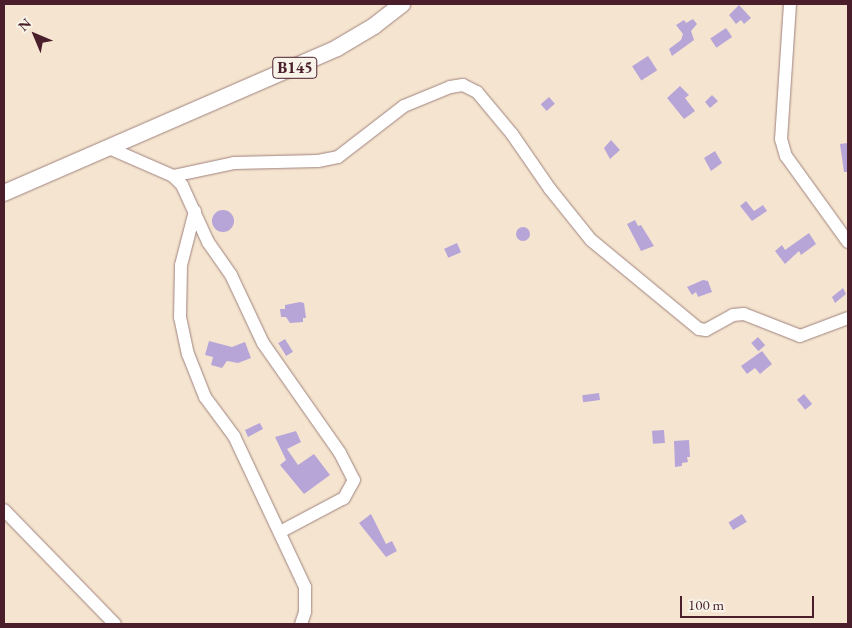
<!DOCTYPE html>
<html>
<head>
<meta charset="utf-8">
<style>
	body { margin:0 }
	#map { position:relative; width:852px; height:628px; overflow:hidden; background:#f5e5d0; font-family:"EB Garamond",serif }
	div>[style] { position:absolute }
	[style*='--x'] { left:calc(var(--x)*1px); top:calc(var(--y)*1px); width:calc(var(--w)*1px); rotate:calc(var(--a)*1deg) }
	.building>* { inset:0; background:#b7a5d8; transform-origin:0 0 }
	.round { border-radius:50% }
	.roads { filter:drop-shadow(0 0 1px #a0827e) drop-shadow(0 0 1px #a0827e) }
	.minor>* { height:12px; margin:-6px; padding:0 6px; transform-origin:6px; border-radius:6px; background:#fff }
	.major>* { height:16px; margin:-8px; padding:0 8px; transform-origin:8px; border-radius:8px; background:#fff }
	span { translate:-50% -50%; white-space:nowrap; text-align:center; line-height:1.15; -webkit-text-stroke:5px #f7f3e8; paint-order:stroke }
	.shield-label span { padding:1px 4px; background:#f7f3e8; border:1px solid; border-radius:4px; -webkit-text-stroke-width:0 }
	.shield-label { font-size:16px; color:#4a1f2b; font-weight:700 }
	.frame { position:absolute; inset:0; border:5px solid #4a1f2b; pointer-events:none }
	.north { position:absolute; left:10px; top:10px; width:50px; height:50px; -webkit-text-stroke:4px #f7f3e8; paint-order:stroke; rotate:315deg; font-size:14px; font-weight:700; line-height:20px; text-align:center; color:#4a1f2b }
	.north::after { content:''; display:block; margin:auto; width:18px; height:22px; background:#4a1f2b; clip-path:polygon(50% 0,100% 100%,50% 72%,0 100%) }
	.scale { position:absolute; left:680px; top:596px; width:134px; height:22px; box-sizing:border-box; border:2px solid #4a1f2b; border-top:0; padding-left:6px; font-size:15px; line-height:18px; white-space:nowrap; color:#4a1f2b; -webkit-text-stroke:4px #f7f3e8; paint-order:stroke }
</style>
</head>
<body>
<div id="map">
	<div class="building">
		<i style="clip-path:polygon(739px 5px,751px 18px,744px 24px,741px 20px,736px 24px,729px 15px)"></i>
		<i style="clip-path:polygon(693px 19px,697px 24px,691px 31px,694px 40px,672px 56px,669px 49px,681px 40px,683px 34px,676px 25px,684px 20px,686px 23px)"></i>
		<i style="left:726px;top:28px;width:11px;height:19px;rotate:56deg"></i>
		<i style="left:648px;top:56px;width:17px;height:19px;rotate:57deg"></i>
		<i style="clip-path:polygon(680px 86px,689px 95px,685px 98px,695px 111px,684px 119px,667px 98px)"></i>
		<i style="clip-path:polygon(712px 95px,718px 101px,710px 108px,705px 102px)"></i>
		<i style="left:549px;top:97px;width:9px;height:11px;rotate:49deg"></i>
		<i style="clip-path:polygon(611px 140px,620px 150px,610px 159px,604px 148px)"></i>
		<i style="clip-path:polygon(848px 143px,848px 172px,844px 172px,840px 144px)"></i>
		<i style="clip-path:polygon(715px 151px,722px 163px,711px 171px,704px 158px)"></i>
		<i style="clip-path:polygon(746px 201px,754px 211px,763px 205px,767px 211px,752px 221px,740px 206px)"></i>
		<i class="round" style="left:212px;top:210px;width:22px;height:22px"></i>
		<i style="clip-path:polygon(635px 220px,638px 226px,641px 225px,654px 246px,641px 251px,627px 224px)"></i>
		<i class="round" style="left:516px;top:227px;width:14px;height:14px"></i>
		<i style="clip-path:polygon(809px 233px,816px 244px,801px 255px,799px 251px,785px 264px,775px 251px,782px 245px,785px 250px)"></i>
		<i style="left:457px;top:243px;width:10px;height:14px;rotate:66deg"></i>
		<i style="clip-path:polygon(703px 280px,708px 281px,712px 292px,698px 297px,696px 292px,692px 295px,687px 287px)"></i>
		<i style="clip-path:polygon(843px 288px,846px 294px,835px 303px,832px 297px)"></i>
		<i style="clip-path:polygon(300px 302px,304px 303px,306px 318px,303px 318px,303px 322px,290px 323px,286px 317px,281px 317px,280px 309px,285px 309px,285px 305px)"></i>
		<i style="left:758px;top:337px;width:11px;height:9px;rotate:49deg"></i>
		<i style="left:285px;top:339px;width:15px;height:8px;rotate:58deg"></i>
		<i style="clip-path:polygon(209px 341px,232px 347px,245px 342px,251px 358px,238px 363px,227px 361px,222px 368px,211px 365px,213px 357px,205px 355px)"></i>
		<i style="clip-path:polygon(762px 351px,772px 364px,760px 374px,755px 368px,747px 374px,741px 366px)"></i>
		<i style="left:599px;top:393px;width:7px;height:17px;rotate:82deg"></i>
		<i style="left:804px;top:394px;width:13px;height:9px;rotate:51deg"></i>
		<i style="clip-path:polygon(260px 423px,263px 429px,248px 437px,245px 430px)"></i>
		<i style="left:664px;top:430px;width:13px;height:12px;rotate:86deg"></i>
		<i style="clip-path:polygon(296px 431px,301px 442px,287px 449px,298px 465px,314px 454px,330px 475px,304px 494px,280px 465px,286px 460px,275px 437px)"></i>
		<i style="clip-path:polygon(689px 440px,690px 457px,687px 457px,688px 462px,682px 463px,682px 466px,675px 467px,674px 441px)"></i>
		<i style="clip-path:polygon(371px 514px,386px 544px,392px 541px,397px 551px,386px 557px,359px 523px)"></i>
		<i style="left:742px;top:514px;width:9px;height:16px;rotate:58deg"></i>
	</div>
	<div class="roads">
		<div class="minor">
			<i style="--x:790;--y:4;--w:135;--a:93.8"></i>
			<i style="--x:781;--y:139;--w:18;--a:74"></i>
			<i style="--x:786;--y:156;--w:106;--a:54.2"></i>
			<i style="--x:109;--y:148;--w:70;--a:23.6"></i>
			<i style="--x:173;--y:176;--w:13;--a:45"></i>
			<i style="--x:182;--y:185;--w:63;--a:65.5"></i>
			<i style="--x:208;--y:242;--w:40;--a:55.1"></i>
			<i style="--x:231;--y:275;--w:75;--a:64.8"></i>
			<i style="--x:263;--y:343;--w:134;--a:55"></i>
			<i style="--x:340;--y:453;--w:30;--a:63"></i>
			<i style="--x:354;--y:480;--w:21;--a:119"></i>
			<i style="--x:344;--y:498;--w:72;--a:152"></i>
			<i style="--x:173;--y:176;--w:62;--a:-12"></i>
			<i style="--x:234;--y:163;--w:84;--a:-1.4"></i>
			<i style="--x:318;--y:161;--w:20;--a:-11"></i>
			<i style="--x:338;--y:157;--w:83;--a:-37.7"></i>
			<i style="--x:404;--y:106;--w:50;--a:-22.4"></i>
			<i style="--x:450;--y:87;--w:13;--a:-9"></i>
			<i style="--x:463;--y:85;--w:16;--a:27"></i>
			<i style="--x:477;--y:92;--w:55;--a:50.2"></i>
			<i style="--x:512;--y:134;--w:67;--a:55.4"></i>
			<i style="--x:550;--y:189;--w:65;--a:51.2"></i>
			<i style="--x:591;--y:240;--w:140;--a:39.5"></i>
			<i style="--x:699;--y:329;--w:7;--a:8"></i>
			<i style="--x:706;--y:330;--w:31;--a:-29"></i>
			<i style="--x:733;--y:315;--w:11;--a:-5"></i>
			<i style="--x:744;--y:314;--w:60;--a:21.4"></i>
			<i style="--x:800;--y:336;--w:51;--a:-20.6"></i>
			<i style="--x:195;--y:211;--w:56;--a:104.5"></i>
			<i style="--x:181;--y:265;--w:52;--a:91.1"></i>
			<i style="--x:180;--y:317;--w:38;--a:78"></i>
			<i style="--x:188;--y:354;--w:46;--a:68.4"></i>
			<i style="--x:205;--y:397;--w:49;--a:53.4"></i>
			<i style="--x:234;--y:436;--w:167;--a:64.8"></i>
			<i style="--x:305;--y:587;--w:25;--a:90"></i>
			<i style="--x:305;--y:612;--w:13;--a:108"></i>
			<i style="--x:4;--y:510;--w:159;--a:45.8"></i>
		</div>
		<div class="major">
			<i style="--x:4;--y:193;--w:363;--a:-23.5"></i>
			<i style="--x:337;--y:48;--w:43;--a:-30.7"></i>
			<i style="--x:374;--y:26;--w:36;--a:-38"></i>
		</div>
	</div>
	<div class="shield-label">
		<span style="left:295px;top:68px">B145</span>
	</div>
	<div class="frame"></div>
	<div class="north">N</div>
	<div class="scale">100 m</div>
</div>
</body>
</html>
